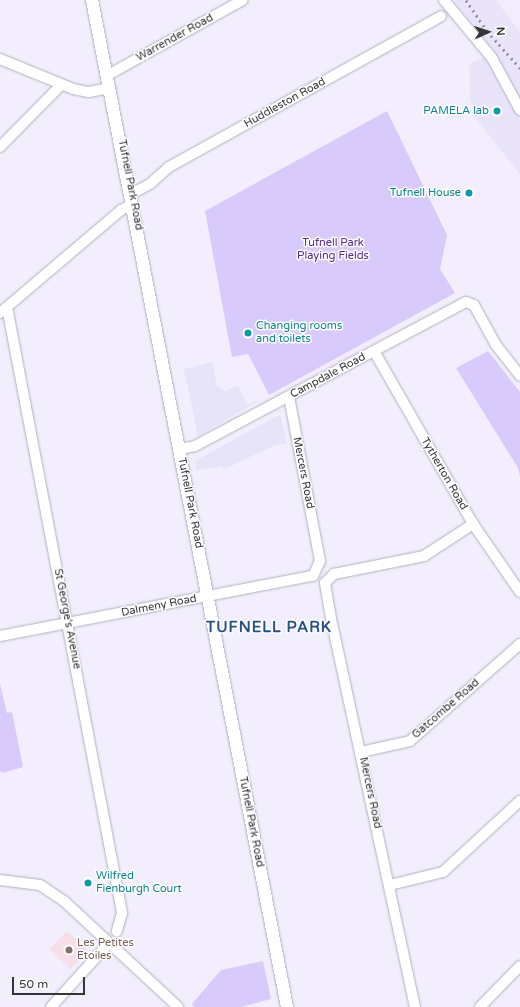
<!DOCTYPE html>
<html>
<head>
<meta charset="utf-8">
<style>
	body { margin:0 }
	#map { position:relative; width:520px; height:1007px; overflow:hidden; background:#f2eefd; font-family:"Varela Round",sans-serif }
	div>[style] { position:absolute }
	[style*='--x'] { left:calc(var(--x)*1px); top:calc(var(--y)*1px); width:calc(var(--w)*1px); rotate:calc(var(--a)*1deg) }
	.commercial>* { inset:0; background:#e7e3f9 }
	.built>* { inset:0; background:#eae4fb }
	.education>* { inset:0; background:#f7dfea; transform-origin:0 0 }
	.green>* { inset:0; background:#d9cafc }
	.roads { filter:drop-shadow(0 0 1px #b3afbd) drop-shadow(0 0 1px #b3afbd) }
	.minor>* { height:10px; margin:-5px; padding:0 5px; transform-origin:5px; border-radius:5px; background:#fff }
	.tertiary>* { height:12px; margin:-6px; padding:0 6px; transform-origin:6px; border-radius:6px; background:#fff }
	.rail>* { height:3px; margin-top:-1.5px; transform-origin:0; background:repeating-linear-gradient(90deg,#9895a0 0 2px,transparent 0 6px) }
	.dots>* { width:11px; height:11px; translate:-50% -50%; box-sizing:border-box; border:2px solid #fff; border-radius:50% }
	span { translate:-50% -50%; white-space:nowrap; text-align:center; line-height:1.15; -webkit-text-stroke:3px #fff; paint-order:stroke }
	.street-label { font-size:11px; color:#35343a }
	.culture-label { font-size:11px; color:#0d838f }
	.right { translate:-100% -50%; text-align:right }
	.left { translate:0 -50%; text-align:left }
	.park-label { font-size:11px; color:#55298d }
	.education-label { font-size:11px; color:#785e54 }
	.district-label { font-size:15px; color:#275085; font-weight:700; letter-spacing:1px }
	.north { position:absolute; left:468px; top:12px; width:40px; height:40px; -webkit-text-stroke:3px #fff; paint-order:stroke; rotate:87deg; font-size:11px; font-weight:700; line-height:16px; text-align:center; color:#35343a }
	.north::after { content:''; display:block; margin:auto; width:14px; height:18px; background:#35343a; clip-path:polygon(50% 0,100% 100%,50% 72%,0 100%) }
	.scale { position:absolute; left:12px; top:977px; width:73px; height:18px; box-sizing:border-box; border:2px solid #35343a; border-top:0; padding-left:5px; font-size:12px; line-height:14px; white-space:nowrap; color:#35343a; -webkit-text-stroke:3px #fff; paint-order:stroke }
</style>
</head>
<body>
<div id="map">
	<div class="commercial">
		<i style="clip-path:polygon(212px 362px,217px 386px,226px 391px,237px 385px,248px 405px,269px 395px,198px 436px,184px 369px)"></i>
		<i style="clip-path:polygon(277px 416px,281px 416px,286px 443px,273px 446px,229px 467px,223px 469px,222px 466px,196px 470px,195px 461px)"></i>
	</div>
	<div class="built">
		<i style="clip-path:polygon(454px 0,496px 0,520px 32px,520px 175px,475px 117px,470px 98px,469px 64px,495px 52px)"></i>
	</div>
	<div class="education">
		<i style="left:67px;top:931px;width:29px;height:25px;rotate:44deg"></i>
	</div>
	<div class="green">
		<i style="clip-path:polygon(387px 111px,447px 235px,440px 269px,455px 293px,269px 395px,248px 354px,232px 357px,205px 211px)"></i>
		<i style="clip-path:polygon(488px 351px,520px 392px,520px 476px,518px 468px,456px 368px)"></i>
		<i style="clip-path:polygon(0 684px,7px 713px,12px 712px,23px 767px,3px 773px,0 771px)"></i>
		<i style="clip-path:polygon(263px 961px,271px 999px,241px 1007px,195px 1007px,192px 1004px,221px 970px)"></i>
	</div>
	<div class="roads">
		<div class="minor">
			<i style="--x:444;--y:0;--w:75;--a:50.4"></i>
			<i style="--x:492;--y:58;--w:59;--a:61.7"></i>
			<i style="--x:0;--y:59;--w:79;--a:22.3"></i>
			<i style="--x:73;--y:89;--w:16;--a:11"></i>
			<i style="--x:89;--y:92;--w:21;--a:-11"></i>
			<i style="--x:108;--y:75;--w:154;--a:-29.1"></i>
			<i style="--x:0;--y:147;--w:86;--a:-45.5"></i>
			<i style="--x:131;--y:194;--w:21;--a:-28"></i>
			<i style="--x:150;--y:184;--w:25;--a:-42"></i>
			<i style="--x:169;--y:167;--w:311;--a:-29"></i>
			<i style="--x:7;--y:307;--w:617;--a:79.25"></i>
			<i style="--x:122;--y:913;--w:19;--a:106"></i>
			<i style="--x:0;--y:313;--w:159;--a:-40.4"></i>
			<i style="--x:121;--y:210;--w:13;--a:-27"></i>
			<i style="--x:374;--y:351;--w:199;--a:60.2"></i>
			<i style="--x:473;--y:524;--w:83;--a:55.3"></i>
			<i style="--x:180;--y:449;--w:15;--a:-11"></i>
			<i style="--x:195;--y:446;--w:307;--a:-28"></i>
			<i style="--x:466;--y:302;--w:9;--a:21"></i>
			<i style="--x:474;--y:305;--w:46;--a:61.2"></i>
			<i style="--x:496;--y:345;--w:39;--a:52"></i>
			<i style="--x:0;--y:636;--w:319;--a:-10.9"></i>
			<i style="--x:313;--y:576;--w:17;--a:-65"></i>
			<i style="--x:320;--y:561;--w:167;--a:-100.7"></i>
			<i style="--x:361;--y:752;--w:50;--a:-12.7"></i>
			<i style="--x:410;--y:741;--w:147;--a:-41.4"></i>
			<i style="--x:0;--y:880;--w:40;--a:7.1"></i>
			<i style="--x:40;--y:885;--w:29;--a:34"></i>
			<i style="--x:64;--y:901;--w:156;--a:42.9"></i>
			<i style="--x:390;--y:885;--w:55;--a:-13.8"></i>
			<i style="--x:443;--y:872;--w:105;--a:-42.7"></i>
			<i style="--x:51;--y:1007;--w:86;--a:-47.8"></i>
			<i style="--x:415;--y:1007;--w:392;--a:-102.2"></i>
			<i style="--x:332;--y:624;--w:42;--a:-99.7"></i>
			<i style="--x:325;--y:583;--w:13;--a:-45"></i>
			<i style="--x:334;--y:574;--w:92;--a:-11.3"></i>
			<i style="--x:424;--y:556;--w:59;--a:-33.1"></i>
			<i style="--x:480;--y:1007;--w:57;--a:-45.7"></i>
		</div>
		<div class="tertiary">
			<i style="--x:92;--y:0;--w:1026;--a:79.04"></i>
		</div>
	</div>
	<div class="rail">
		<i style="--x:466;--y:0;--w:37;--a:56"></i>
		<i style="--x:487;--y:31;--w:50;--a:48.3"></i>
	</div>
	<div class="dots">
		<i style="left:497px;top:111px;background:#0f9aa8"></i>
		<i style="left:469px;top:193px;background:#0f9aa8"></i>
		<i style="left:248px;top:333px;background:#0f9aa8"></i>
		<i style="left:88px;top:883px;background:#0f9aa8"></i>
		<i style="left:69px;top:950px;background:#8d6e63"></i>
	</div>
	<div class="street-label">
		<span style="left:175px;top:38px;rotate:-29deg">Warrender Road</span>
		<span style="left:285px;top:103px;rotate:-29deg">Huddleston Road</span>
		<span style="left:130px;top:185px;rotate:79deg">Tufnell Park Road</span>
		<span style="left:328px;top:376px;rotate:-28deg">Campdale Road</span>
		<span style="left:303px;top:473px;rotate:79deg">Mercers Road</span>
		<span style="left:444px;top:474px;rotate:60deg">Tytherton Road</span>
		<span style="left:190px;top:503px;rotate:79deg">Tufnell Park Road</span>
		<span style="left:159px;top:606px;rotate:-11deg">Dalmeny Road</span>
		<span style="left:67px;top:619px;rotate:79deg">St George's Avenue</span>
		<span style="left:446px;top:709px;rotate:-41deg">Gatcombe Road</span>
		<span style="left:370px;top:793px;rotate:78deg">Mercers Road</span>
		<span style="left:251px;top:822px;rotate:79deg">Tufnell Park Road</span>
	</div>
	<div class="culture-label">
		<span class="right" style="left:489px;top:111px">PAMELA lab</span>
		<span class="right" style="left:461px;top:193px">Tufnell House</span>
		<span class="left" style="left:256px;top:333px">Changing rooms<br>and toilets</span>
		<span class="left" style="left:96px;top:883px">Wilfred<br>Fienburgh Court</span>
	</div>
	<div class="park-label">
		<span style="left:333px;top:250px">Tufnell Park<br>Playing Fields</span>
	</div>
	<div class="education-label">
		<span class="left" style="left:77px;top:950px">Les Petites<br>Etoiles</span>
	</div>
	<div class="district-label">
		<span style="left:269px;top:628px">TUFNELL PARK</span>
	</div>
	<div class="north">N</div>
	<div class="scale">50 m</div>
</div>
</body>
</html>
